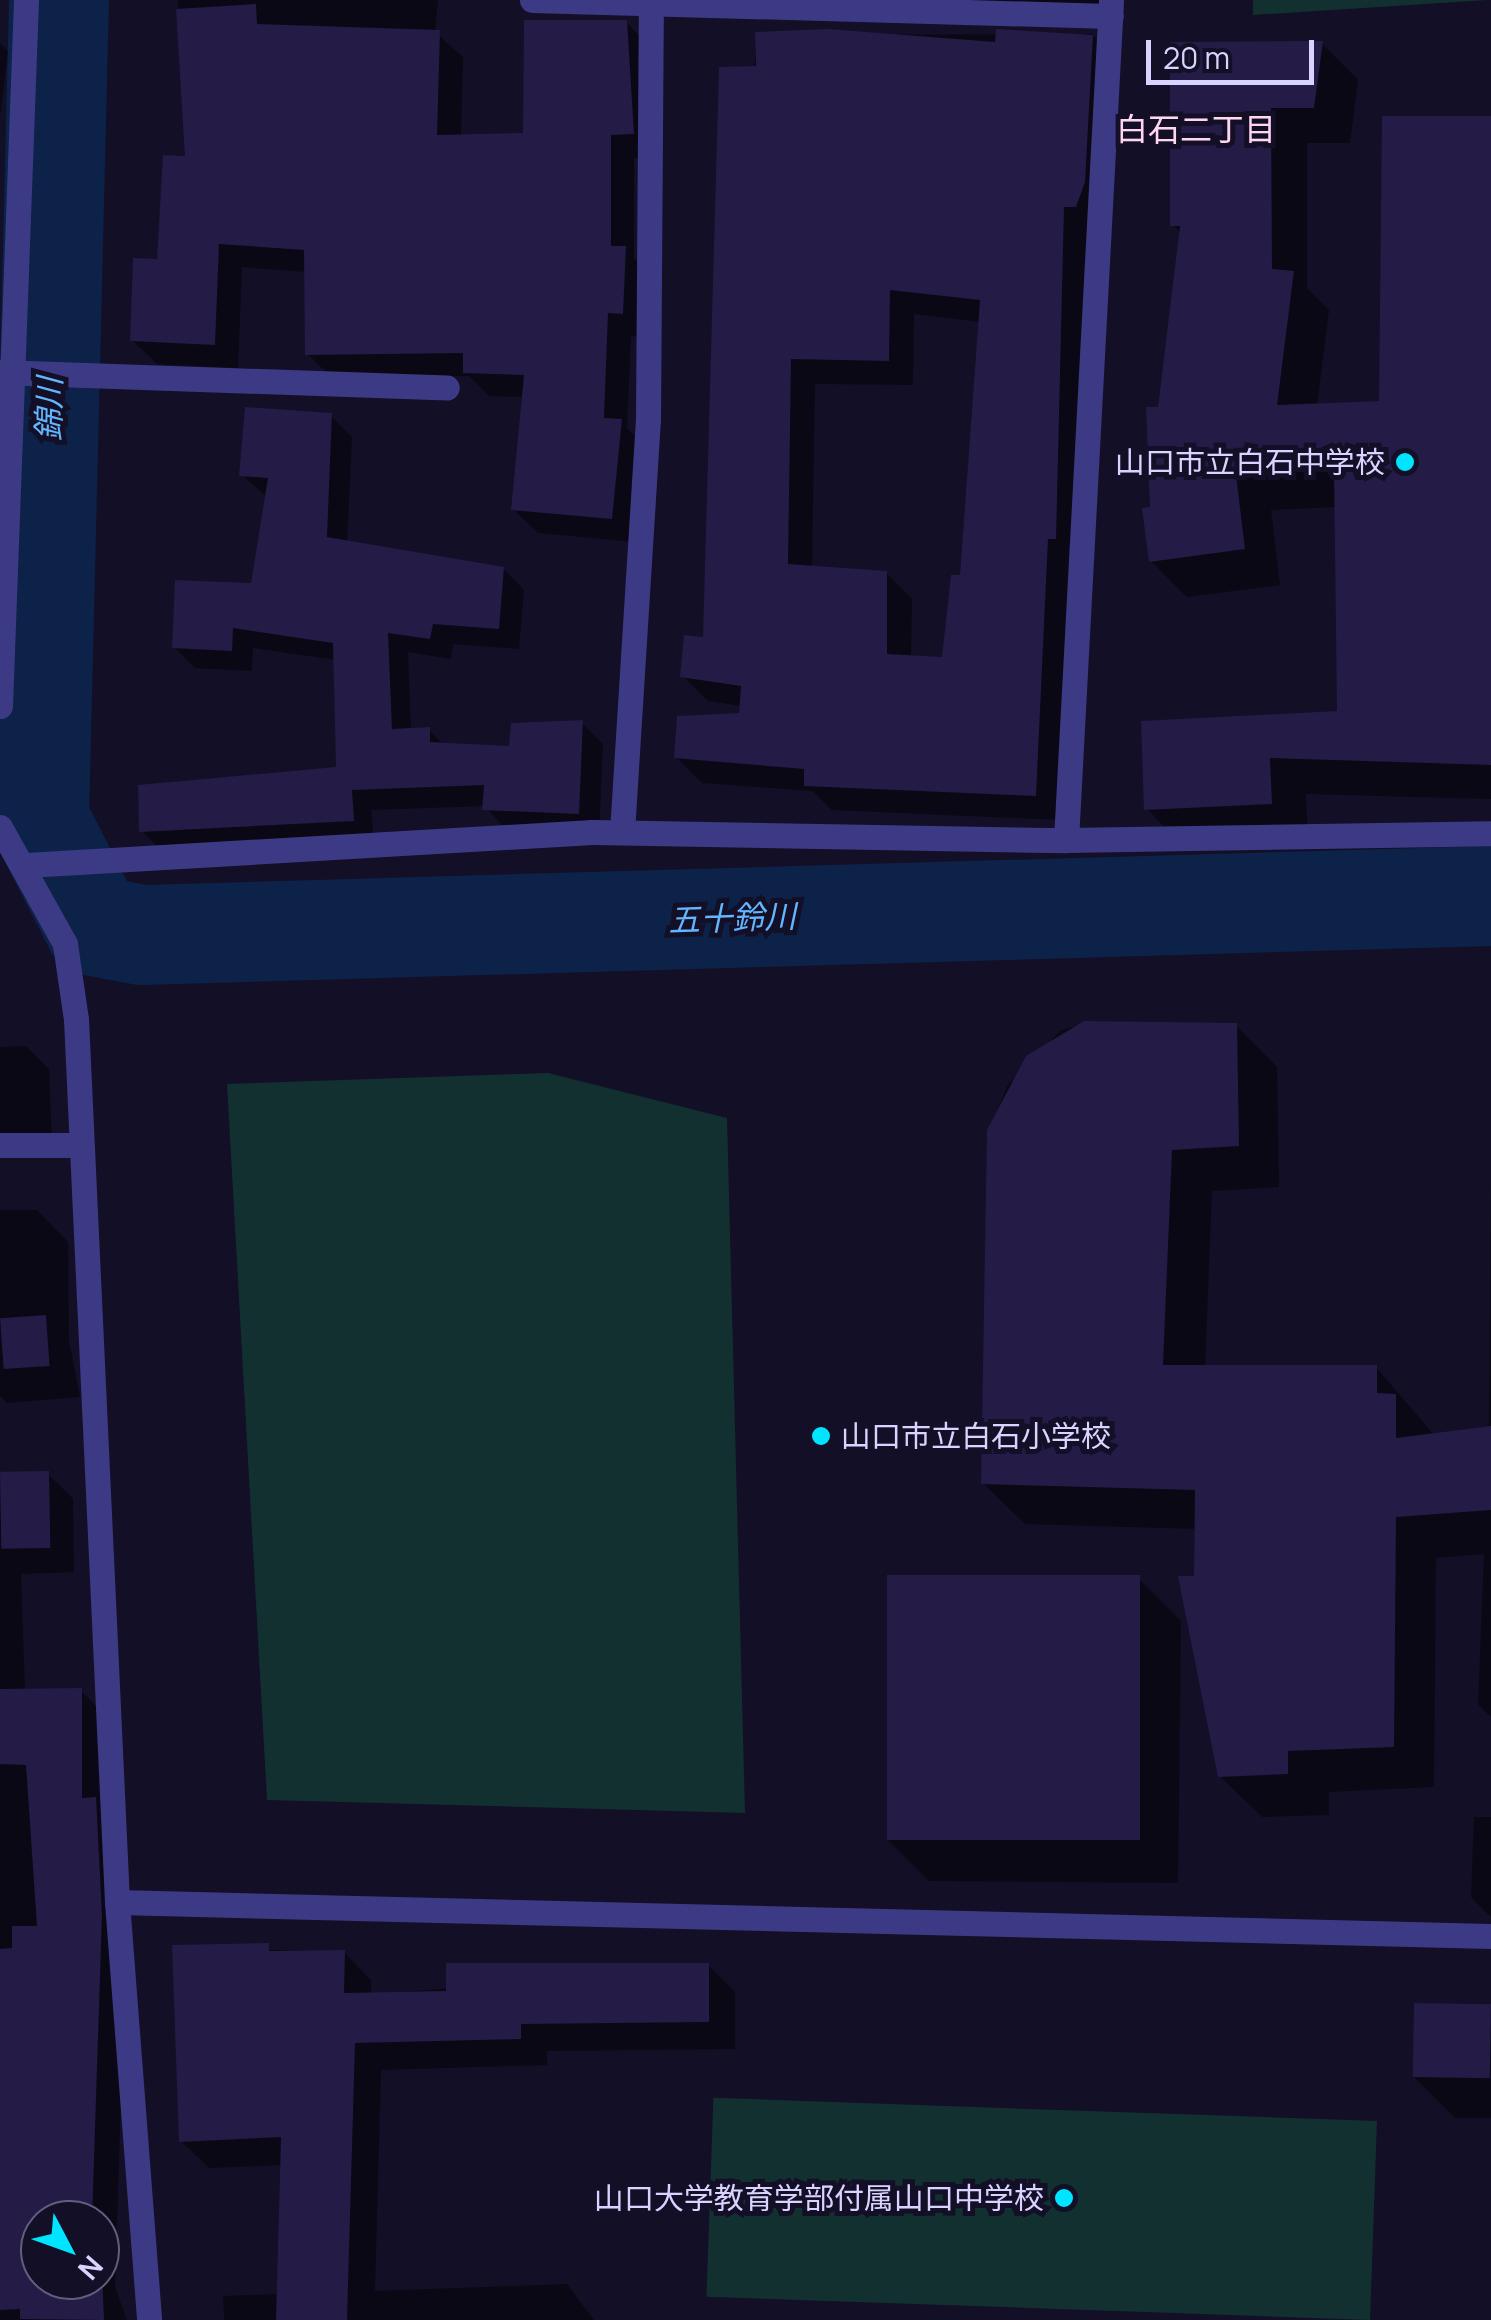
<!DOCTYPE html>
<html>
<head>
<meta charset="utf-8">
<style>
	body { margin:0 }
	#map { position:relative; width:1491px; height:2320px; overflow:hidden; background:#130f26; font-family:Manrope,"Noto Sans JP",sans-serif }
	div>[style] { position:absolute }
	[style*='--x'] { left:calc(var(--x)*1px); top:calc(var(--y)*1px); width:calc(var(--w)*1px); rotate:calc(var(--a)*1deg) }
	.green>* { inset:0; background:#12302f; transform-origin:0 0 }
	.shadow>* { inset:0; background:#0007 }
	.river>* { height:100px; margin:-50px; padding:0 50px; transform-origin:50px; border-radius:50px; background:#0c2248 }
	.building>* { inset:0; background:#241b47; transform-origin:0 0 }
	.lane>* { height:25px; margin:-12.5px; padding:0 12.5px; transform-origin:12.5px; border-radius:12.5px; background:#3d3a85 }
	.street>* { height:25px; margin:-12.5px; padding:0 12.5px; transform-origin:12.5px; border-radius:12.5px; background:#3d3a85 }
	.dots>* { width:28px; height:28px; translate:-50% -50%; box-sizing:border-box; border:5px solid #130f26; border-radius:50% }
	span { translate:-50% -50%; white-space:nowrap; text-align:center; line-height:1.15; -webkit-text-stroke:10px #130f26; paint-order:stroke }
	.poi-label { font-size:30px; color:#d9d4ff }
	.right { translate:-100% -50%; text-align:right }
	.left { translate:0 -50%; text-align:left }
	.neighbourhood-label { font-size:32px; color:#ffd6f0 }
	.water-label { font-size:32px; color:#62b6ff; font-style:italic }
	.north { position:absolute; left:20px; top:2200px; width:100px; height:100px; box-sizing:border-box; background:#130f26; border:2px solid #625e7d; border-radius:50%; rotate:131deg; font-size:28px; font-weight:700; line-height:40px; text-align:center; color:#d9d4ff }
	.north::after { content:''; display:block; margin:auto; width:35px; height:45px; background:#00e5ff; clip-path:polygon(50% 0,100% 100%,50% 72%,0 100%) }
	.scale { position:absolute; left:1146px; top:40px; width:168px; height:45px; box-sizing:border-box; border:5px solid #d9d4ff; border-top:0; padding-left:12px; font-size:30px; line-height:35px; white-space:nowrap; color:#d9d4ff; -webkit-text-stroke:8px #130f26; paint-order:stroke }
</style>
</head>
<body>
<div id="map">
	<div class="green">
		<i style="clip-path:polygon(1253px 0,1488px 0,1253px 15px)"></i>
		<i style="clip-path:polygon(548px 1073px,727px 1118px,745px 1813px,267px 1800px,227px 1084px)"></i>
		<i style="left:1377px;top:2121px;width:199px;height:664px;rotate:92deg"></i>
	</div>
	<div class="shadow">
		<i style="clip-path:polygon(178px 0,438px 0,435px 32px,463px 57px,461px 137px,526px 136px,626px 22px,650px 47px,657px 158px,634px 158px,634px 258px,649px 273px,646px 337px,631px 336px,627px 428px,645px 446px,635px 542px,538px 533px,513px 509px,524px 397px,489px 396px,469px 376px,332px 378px,308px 354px,307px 272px,242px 267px,238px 368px,157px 364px,132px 340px,187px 158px)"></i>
		<i style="clip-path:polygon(885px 0,1122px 0,1119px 23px)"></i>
		<i style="clip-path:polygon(evenodd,1092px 34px,1117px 60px,1060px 820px,832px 810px,813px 791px,702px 783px,676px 757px,742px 715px,742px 706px,708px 701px,683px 676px,705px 639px,757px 35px,1092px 34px,914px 314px,981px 322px,962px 578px,945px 660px,911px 658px,912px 599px,886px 573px,812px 568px,815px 384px,913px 385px,914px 314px)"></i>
		<i style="clip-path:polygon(0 43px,8px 51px,0 117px)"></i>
		<i style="clip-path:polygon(1322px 44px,1358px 80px,1350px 143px,1307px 143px,1307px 288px,1329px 310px,1317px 406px,1382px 403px,1491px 119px,1491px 799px,1306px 794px,1308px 840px,1183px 846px,1147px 809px,1340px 714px,1337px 507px,1271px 510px,1280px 585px,1187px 597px,1151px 561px,1182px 234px,1173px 225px)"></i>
		<i style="clip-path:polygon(331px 416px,352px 437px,347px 543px,503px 569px,524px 590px,519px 649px,453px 644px,451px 659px,408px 652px,411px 730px,429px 730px,445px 746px,511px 749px,582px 723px,603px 744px,599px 834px,506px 830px,485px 806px,371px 810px,374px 841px,163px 852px,142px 831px,339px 770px,336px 660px,253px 648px,252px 671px,195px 668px,174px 647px,254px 586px,267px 497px,242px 475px)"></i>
		<i style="clip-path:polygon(1085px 1023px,1236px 1026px,1277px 1067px,1279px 1187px,1212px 1191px,1205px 1367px,1376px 1367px,1435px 1436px,1489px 1429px,1491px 1179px,1491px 1717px,1478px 1704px,1484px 1554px,1436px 1558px,1434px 1787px,1329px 1792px,1329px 1815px,1262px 1817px,1220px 1776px,1198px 1529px,1025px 1524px,983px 1483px,990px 1130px,1007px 1086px,1060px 1031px)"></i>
		<i style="clip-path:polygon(26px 1046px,49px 1069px,52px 1143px,0 1145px,0 1047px)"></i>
		<i style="clip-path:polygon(0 1210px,37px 1210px,68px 1242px,69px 1341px,80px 1397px,7px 1403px,0 1396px)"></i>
		<i style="clip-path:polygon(evenodd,0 1474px,48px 1474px,73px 1499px,74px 1572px,21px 1574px,25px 1692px,81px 1691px,106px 1716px,126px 1941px,115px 2287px,127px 2320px,0 2320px,0 1474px,40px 2220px,100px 2220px,100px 2280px,40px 2280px,40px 2220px)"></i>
		<i style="clip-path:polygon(1139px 1579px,1181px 1621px,1178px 1883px,929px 1881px,887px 1839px)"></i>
		<i style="clip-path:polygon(1474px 1817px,1491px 1817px,1491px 1917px,1471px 1897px)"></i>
		<i style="clip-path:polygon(175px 1947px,344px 1952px,371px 1980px,371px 1995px,708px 1965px,735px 1992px,735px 2049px,547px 2051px,547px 2065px,381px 2070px,375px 2291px,567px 2284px,594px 2320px,224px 2320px,223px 2296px,279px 2294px,283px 2165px,209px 2168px,181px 2141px)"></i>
		<i style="clip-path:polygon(1491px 2006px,1491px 2118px,1455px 2118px,1413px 2076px)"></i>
	</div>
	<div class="river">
		<i style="--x:59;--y:0;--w:819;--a:91.4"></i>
		<i style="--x:39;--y:819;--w:120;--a:62.8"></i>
		<i style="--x:94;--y:926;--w:49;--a:10.6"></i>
		<i style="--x:142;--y:935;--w:1350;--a:-1.66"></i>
	</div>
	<div class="building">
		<i style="clip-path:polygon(256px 4px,257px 24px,440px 30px,437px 135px,523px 133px,524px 20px,627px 20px,634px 134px,611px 135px,611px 246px,626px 246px,623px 314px,608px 313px,604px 418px,622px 419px,612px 519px,511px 510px,524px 375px,463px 373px,463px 353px,305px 355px,304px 250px,219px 244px,215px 345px,130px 341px,133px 258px,157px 259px,163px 155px,185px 156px,176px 9px)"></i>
		<i style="clip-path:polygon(evenodd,828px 29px,995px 42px,996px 29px,1093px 35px,1085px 182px,1076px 207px,1064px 207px,1056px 539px,1048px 539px,1036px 796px,804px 786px,804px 769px,674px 758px,677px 716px,739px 713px,741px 686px,680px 677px,684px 635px,703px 637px,719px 67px,756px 66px,755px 32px,828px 29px,890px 290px,980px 300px,960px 575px,951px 575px,942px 657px,887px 654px,887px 571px,788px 564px,791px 359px,889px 361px,890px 290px)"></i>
		<i style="clip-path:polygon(1323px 41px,1314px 108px,1271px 108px,1272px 269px,1294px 271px,1277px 405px,1379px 401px,1382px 116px,1491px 116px,1491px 765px,1270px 758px,1272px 804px,1144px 810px,1141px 721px,1337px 711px,1334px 470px,1236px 475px,1245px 549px,1149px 562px,1142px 508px,1150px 507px,1146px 407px,1158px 407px,1180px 226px,1170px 226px,1170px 42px)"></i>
		<i style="clip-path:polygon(245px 407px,332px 413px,327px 537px,504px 567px,499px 629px,433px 624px,430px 639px,388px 633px,392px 729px,430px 727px,430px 742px,509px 746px,511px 723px,583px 720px,579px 814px,482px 810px,484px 785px,352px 790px,354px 821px,139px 832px,138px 785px,336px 767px,333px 643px,233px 628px,232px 651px,172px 648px,175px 580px,251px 583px,268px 478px,239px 476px)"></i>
		<i style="clip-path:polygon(1084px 1021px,1237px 1023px,1239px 1146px,1172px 1150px,1163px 1365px,1377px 1365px,1377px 1393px,1396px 1394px,1396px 1438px,1491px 1426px,1491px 1510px,1396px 1517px,1394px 1747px,1288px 1751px,1288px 1774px,1218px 1777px,1178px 1576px,1194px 1576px,1195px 1490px,981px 1484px,987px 1130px,1026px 1056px)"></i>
		<i style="left:46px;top:1315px;width:51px;height:46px;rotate:86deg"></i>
		<i style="left:49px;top:1471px;width:77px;height:49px;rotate:89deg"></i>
		<i style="left:887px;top:1575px;width:253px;height:265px"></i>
		<i style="clip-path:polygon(82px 1688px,82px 1798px,96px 1797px,102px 1915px,92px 2220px,40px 2220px,40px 2280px,100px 2280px,102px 2271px,104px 2320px,20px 2319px,20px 2309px,0 2310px,0 1949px,12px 1948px,12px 1926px,37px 1926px,26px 1765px,0 1764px,0 1689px)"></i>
		<i style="clip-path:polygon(269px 1943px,269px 1951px,345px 1950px,344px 1993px,446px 1991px,446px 1963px,709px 1963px,709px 2022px,521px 2024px,521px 2039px,355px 2043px,347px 2320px,276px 2320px,281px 2137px,179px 2142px,172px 1945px)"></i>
		<i style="left:1414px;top:2003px;width:77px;height:74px;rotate:1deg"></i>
	</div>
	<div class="lane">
		<i style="--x:622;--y:832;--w:414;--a:-86.4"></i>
	</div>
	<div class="street">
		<i style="--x:532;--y:0;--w:579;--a:1.58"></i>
		<i style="--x:0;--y:372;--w:447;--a:2"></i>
		<i style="--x:648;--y:419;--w:413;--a:-89.6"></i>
		<i style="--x:0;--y:706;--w:706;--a:-87.89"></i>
		<i style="--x:0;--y:827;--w:134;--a:60.9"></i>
		<i style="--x:65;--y:944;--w:76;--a:81.7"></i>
		<i style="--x:76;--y:1019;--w:884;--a:87.34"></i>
		<i style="--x:117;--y:1902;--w:419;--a:85.6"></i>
		<i style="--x:1066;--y:840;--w:841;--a:-86.93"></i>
		<i style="--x:26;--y:865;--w:567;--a:-3.34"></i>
		<i style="--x:592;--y:832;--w:474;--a:1"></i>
		<i style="--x:1066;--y:840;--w:425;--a:-0.9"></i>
		<i style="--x:0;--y:1145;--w:79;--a:0"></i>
		<i style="--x:117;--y:1902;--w:1374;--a:1.42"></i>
	</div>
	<div class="dots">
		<i style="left:1405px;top:462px;background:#00e5ff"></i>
		<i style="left:821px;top:1436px;background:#00e5ff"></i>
		<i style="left:1064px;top:2198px;background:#00e5ff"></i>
	</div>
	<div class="poi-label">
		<span class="right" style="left:1385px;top:462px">山口市立白石中学校</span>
		<span class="left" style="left:841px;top:1436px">山口市立白石小学校</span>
		<span class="right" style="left:1044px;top:2198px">山口大学教育学部付属山口中学校</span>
	</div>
	<div class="neighbourhood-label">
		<span style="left:1196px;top:129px">白石二丁目</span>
	</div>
	<div class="water-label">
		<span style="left:49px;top:409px;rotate:-89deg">錦川</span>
		<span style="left:732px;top:918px;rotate:-2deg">五十鈴川</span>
	</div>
	<div class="north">N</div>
	<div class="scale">20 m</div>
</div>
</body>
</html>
